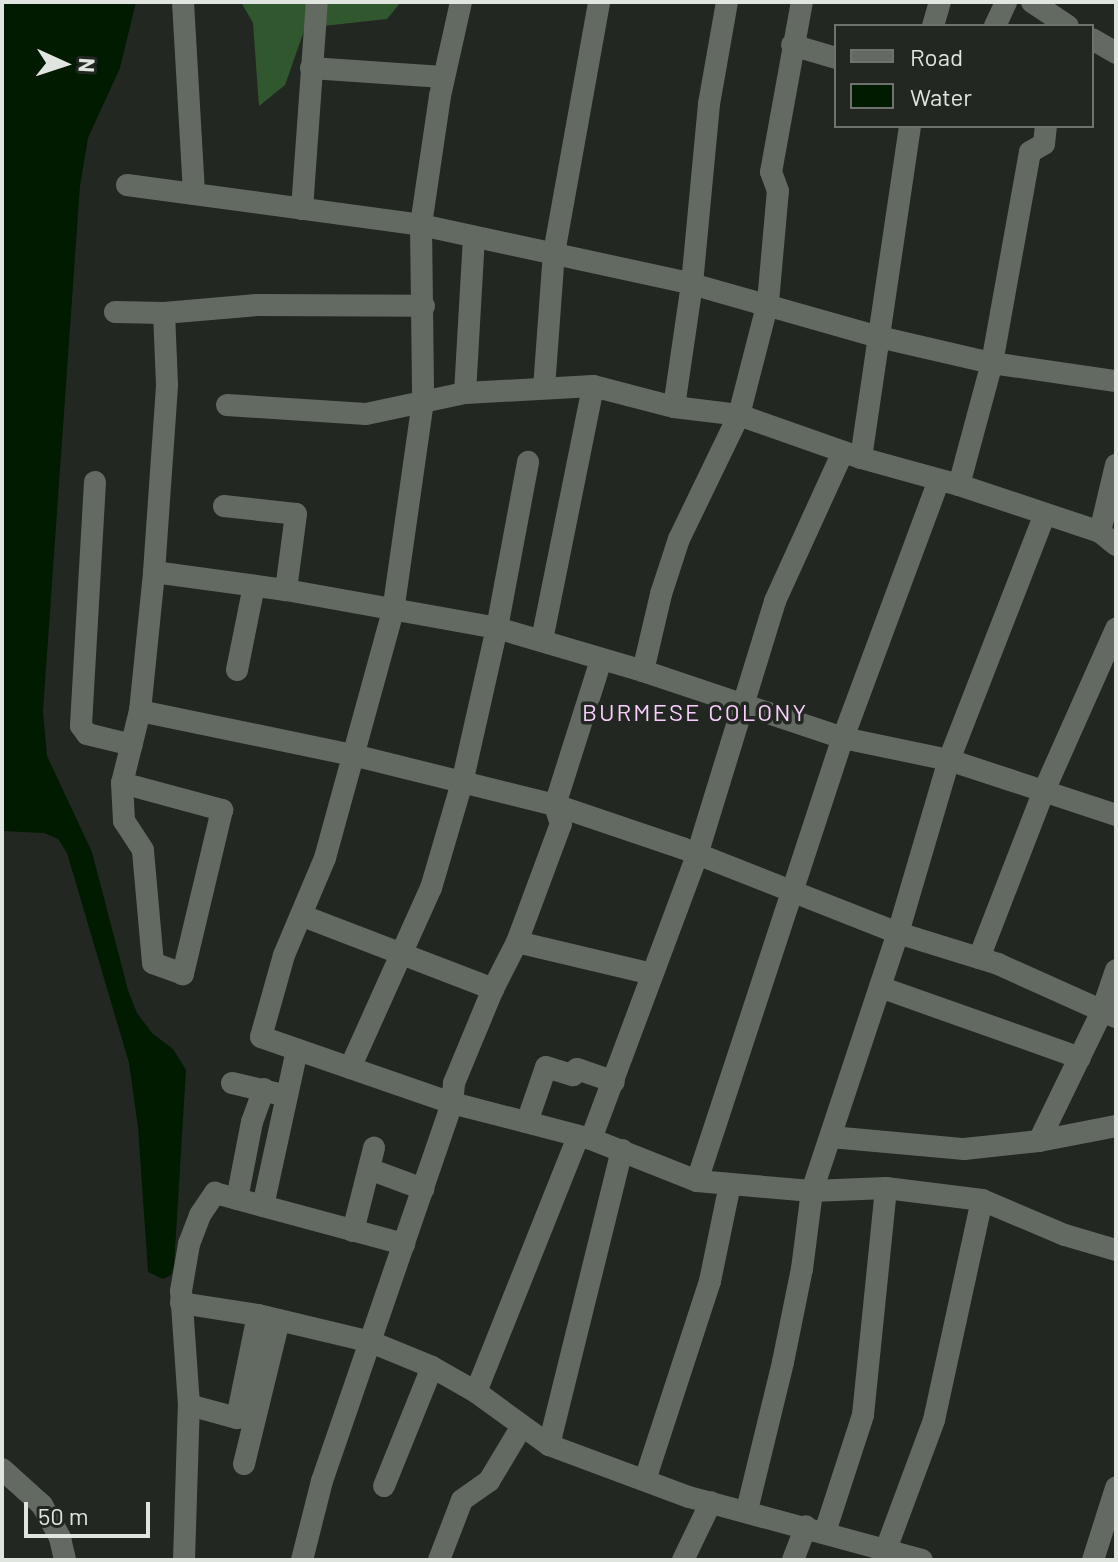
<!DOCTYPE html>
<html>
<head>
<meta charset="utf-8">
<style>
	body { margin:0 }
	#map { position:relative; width:1118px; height:1562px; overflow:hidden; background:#222821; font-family:Barlow,sans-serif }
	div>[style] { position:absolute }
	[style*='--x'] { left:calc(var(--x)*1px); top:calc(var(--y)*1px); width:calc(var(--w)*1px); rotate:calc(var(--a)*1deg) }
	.green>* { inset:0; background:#31572f }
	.water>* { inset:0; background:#001b00 }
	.minor>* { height:22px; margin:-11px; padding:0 11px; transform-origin:11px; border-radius:11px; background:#626a62 }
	span { translate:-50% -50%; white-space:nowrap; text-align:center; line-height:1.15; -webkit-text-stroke:7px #222821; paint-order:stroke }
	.neighbourhood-label { font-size:24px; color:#facefe; letter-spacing:2px }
	.frame { position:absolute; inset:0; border:4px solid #e0e5e0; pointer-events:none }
	.legend { position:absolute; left:834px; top:24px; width:260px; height:104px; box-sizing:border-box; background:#222821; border:2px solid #6e746d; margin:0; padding:10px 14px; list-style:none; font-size:24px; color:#e0e5e0 }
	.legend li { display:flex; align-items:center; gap:16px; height:40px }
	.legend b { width:40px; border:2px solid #6e746d }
	.north { position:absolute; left:24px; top:24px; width:80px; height:80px; -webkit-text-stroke:6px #222821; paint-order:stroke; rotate:93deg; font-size:22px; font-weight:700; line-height:32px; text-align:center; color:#e0e5e0 }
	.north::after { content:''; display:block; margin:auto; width:28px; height:36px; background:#e0e5e0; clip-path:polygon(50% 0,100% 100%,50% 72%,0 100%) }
	.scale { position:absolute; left:24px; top:1502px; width:126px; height:36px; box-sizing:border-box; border:4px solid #e0e5e0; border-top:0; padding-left:10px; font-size:24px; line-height:28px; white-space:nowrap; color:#e0e5e0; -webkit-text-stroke:6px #222821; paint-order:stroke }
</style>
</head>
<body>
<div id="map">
	<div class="green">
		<i style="clip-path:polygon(241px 2px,401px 2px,387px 19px,305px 28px,285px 85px,259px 106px,253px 23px)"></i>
	</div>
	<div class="water">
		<i style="clip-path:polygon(2px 2px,136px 2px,120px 68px,88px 138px,80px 186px,43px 711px,47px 756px,92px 852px,128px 990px,137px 1013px,152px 1033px,173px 1049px,186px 1070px,174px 1266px,171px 1275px,163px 1279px,148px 1272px,138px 1127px,129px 1063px,67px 853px,58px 839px,44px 833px,2px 831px)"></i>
	</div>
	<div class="minor">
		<i style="--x:183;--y:2;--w:192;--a:86.7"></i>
		<i style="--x:461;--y:2;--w:96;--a:102.6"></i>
		<i style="--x:440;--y:96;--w:130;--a:98.4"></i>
		<i style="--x:421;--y:225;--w:176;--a:89.3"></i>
		<i style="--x:423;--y:401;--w:212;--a:98.1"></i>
		<i style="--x:393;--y:611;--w:256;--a:105.4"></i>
		<i style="--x:325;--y:858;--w:105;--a:112.9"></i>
		<i style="--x:284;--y:955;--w:85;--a:105.7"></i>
		<i style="--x:261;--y:1037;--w:202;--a:19.1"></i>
		<i style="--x:452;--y:1103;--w:144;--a:14.5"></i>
		<i style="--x:591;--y:1139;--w:114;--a:21.6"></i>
		<i style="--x:697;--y:1181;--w:115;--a:5"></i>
		<i style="--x:812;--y:1191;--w:74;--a:-2.3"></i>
		<i style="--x:886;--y:1188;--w:97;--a:7.1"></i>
		<i style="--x:982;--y:1200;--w:90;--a:22.9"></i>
		<i style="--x:1065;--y:1235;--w:53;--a:16.4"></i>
		<i style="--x:1032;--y:2;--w:43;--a:33.7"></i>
		<i style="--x:933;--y:26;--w:25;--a:-74"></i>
		<i style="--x:995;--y:26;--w:26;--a:-65"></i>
		<i style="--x:1092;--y:39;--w:28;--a:30"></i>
		<i style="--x:792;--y:45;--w:46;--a:16.5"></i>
		<i style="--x:311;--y:68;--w:132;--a:3.9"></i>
		<i style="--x:127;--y:185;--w:297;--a:7.7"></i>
		<i style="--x:421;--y:225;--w:266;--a:12.2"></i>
		<i style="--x:681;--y:281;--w:206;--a:15.8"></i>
		<i style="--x:879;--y:337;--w:116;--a:13"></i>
		<i style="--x:992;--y:363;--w:125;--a:8.3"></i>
		<i style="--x:302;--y:209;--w:208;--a:-85.9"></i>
		<i style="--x:115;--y:312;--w:49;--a:1.2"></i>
		<i style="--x:164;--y:313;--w:93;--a:-4.9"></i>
		<i style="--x:257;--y:305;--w:167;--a:0.3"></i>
		<i style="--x:544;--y:388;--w:135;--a:-85.8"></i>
		<i style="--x:554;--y:253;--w:255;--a:-79.8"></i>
		<i style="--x:465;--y:393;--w:155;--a:-86.7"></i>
		<i style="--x:227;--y:405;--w:139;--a:3.7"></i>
		<i style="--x:366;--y:414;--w:101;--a:-12"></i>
		<i style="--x:465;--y:393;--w:128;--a:-3.1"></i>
		<i style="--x:593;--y:386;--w:84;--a:14.5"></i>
		<i style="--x:674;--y:407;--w:65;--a:7"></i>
		<i style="--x:739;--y:415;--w:129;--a:19.4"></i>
		<i style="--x:861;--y:458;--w:102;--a:15.4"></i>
		<i style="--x:959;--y:485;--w:149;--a:18.4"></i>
		<i style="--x:1100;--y:532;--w:21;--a:39"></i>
		<i style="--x:674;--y:407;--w:124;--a:-81.7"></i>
		<i style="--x:692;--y:284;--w:181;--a:-84.6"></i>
		<i style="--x:709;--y:104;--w:104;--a:-80"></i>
		<i style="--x:861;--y:458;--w:336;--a:-81.6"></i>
		<i style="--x:95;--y:482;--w:244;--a:93.3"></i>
		<i style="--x:81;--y:726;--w:10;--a:53"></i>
		<i style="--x:87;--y:734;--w:46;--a:13.7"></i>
		<i style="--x:959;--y:485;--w:126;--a:-74.9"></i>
		<i style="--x:992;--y:363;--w:214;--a:-79.8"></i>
		<i style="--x:1030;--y:152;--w:16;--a:-30"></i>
		<i style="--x:1044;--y:144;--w:18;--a:-84"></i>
		<i style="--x:224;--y:506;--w:72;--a:6.3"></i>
		<i style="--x:296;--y:514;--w:77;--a:97.5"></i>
		<i style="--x:1100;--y:532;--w:69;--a:-76.6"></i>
		<i style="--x:154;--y:572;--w:133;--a:7.8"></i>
		<i style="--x:286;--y:590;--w:214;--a:10.2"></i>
		<i style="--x:497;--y:628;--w:152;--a:16.4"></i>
		<i style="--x:643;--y:671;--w:211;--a:18.5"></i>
		<i style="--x:843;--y:738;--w:108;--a:11.7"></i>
		<i style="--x:949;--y:760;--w:176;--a:18.2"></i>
		<i style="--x:542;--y:640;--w:259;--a:-78.6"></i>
		<i style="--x:237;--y:670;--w:86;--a:-78.6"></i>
		<i style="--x:643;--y:671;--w:79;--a:-76.8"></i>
		<i style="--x:661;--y:594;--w:58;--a:-71.9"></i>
		<i style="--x:679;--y:539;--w:138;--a:-64.2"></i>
		<i style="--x:739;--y:415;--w:117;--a:-75.6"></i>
		<i style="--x:768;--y:302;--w:111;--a:-84.9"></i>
		<i style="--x:778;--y:191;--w:20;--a:-110"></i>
		<i style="--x:771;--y:172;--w:173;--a:-79.7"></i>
		<i style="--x:140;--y:711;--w:217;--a:11.7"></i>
		<i style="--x:353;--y:755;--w:208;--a:13.9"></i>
		<i style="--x:555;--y:805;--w:134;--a:18.7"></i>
		<i style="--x:682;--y:848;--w:232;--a:21.5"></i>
		<i style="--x:898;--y:933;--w:105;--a:17.2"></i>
		<i style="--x:998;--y:964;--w:129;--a:24.2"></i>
		<i style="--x:122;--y:783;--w:104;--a:15.1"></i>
		<i style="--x:222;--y:810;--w:169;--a:103.4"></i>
		<i style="--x:183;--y:974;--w:32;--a:-160"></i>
		<i style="--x:153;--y:963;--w:113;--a:-95.1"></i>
		<i style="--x:143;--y:850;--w:35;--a:-123"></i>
		<i style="--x:124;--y:821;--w:38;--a:-93"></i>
		<i style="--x:122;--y:783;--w:74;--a:-76"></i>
		<i style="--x:140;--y:711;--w:140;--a:-84.2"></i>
		<i style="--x:154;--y:572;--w:188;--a:-86"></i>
		<i style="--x:167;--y:384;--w:71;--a:-92.4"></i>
		<i style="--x:303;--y:916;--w:204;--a:21"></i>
		<i style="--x:517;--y:942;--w:139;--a:13.3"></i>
		<i style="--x:979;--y:958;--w:177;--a:-68.8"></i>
		<i style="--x:1043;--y:793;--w:180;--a:-66"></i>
		<i style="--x:880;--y:987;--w:212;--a:19.5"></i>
		<i style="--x:350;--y:1068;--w:197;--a:-65.8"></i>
		<i style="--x:431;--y:888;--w:109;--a:-73.6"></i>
		<i style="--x:462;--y:783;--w:159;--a:-77.3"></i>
		<i style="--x:497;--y:628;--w:169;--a:-79.4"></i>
		<i style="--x:232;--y:1083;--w:48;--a:13.2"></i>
		<i style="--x:527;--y:1122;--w:58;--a:-70.9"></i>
		<i style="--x:546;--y:1067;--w:28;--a:17"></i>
		<i style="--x:573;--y:1075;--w:7;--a:-56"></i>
		<i style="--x:577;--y:1069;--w:39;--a:19"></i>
		<i style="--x:831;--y:1137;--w:134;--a:5.2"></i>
		<i style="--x:964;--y:1149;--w:75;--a:-6.1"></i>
		<i style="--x:1039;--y:1141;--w:78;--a:-11"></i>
		<i style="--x:591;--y:1139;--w:303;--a:-69.5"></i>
		<i style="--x:697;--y:855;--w:266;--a:-72.9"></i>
		<i style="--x:775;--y:601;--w:164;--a:-65.5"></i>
		<i style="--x:1039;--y:1141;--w:144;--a:-64.1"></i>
		<i style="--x:1102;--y:1011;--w:43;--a:-71.1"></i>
		<i style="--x:369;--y:1169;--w:58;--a:20.3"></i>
		<i style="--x:697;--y:1181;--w:466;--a:-71.8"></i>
		<i style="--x:843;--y:738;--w:275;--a:-69.6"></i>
		<i style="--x:237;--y:1199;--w:78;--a:-79"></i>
		<i style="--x:252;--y:1122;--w:35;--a:-70"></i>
		<i style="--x:263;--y:1206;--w:160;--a:-77.7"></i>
		<i style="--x:353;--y:1231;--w:86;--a:-75.8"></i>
		<i style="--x:181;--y:1303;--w:78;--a:8.9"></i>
		<i style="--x:258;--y:1315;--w:116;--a:13.4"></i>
		<i style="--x:371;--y:1342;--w:66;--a:22.3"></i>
		<i style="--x:432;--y:1367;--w:51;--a:29.6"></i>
		<i style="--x:476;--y:1392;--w:90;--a:36"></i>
		<i style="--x:549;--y:1445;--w:149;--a:20.4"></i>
		<i style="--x:689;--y:1497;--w:241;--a:15.1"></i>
		<i style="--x:476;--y:1392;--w:275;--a:-68.2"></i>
		<i style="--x:189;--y:1405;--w:50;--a:15.2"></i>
		<i style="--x:237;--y:1418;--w:105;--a:-78.5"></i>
		<i style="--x:549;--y:1445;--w:304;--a:-76.1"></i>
		<i style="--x:244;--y:1464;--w:148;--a:-76.3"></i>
		<i style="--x:2;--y:1469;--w:54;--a:42"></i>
		<i style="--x:42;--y:1505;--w:38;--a:61"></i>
		<i style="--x:60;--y:1538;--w:23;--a:77"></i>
		<i style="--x:645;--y:1480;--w:209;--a:-71.9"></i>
		<i style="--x:710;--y:1281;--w:99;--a:-78.3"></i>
		<i style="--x:384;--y:1486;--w:128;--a:-68"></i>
		<i style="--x:747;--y:1510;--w:152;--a:-76.3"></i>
		<i style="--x:783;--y:1362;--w:95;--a:-78.5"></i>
		<i style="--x:802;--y:1269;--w:79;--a:-82.7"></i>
		<i style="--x:812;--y:1191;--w:272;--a:-71.6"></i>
		<i style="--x:898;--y:933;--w:180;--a:-73.6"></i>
		<i style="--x:949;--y:760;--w:264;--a:-68.7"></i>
		<i style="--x:825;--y:1532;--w:123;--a:-72"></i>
		<i style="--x:863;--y:1415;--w:228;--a:-84.2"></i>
		<i style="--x:184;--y:1560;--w:155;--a:-88.2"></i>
		<i style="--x:189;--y:1405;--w:114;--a:-94"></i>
		<i style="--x:181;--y:1291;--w:48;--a:-80.3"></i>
		<i style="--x:189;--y:1244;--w:31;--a:-69"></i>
		<i style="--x:200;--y:1215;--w:27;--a:-56"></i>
		<i style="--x:215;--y:1193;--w:196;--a:15.1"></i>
		<i style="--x:302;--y:1560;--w:81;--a:-75.8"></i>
		<i style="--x:322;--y:1481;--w:400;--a:-71"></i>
		<i style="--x:452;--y:1103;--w:20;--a:-84"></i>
		<i style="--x:454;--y:1083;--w:102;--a:-67.5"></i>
		<i style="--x:493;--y:989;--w:53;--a:-62.9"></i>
		<i style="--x:517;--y:942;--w:126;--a:-69.6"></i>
		<i style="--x:561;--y:824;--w:20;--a:-108"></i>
		<i style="--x:555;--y:805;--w:152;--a:-72.4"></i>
		<i style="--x:439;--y:1560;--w:64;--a:-69"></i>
		<i style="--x:462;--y:1500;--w:33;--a:-35"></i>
		<i style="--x:489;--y:1481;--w:64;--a:-59"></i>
		<i style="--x:683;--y:1560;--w:64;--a:-64.2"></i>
		<i style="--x:793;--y:1560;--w:36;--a:-69"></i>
		<i style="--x:882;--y:1560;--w:149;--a:-69.6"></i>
		<i style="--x:934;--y:1420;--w:225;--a:-77.7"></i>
		<i style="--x:1093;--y:1560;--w:76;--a:-72.3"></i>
	</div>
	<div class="neighbourhood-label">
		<span style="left:695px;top:712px">BURMESE COLONY</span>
	</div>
	<div class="frame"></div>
	<ul class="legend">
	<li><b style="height:10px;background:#626a62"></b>Road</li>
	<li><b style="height:22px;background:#001b00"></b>Water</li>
	</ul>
	<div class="north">N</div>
	<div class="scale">50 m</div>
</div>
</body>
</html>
